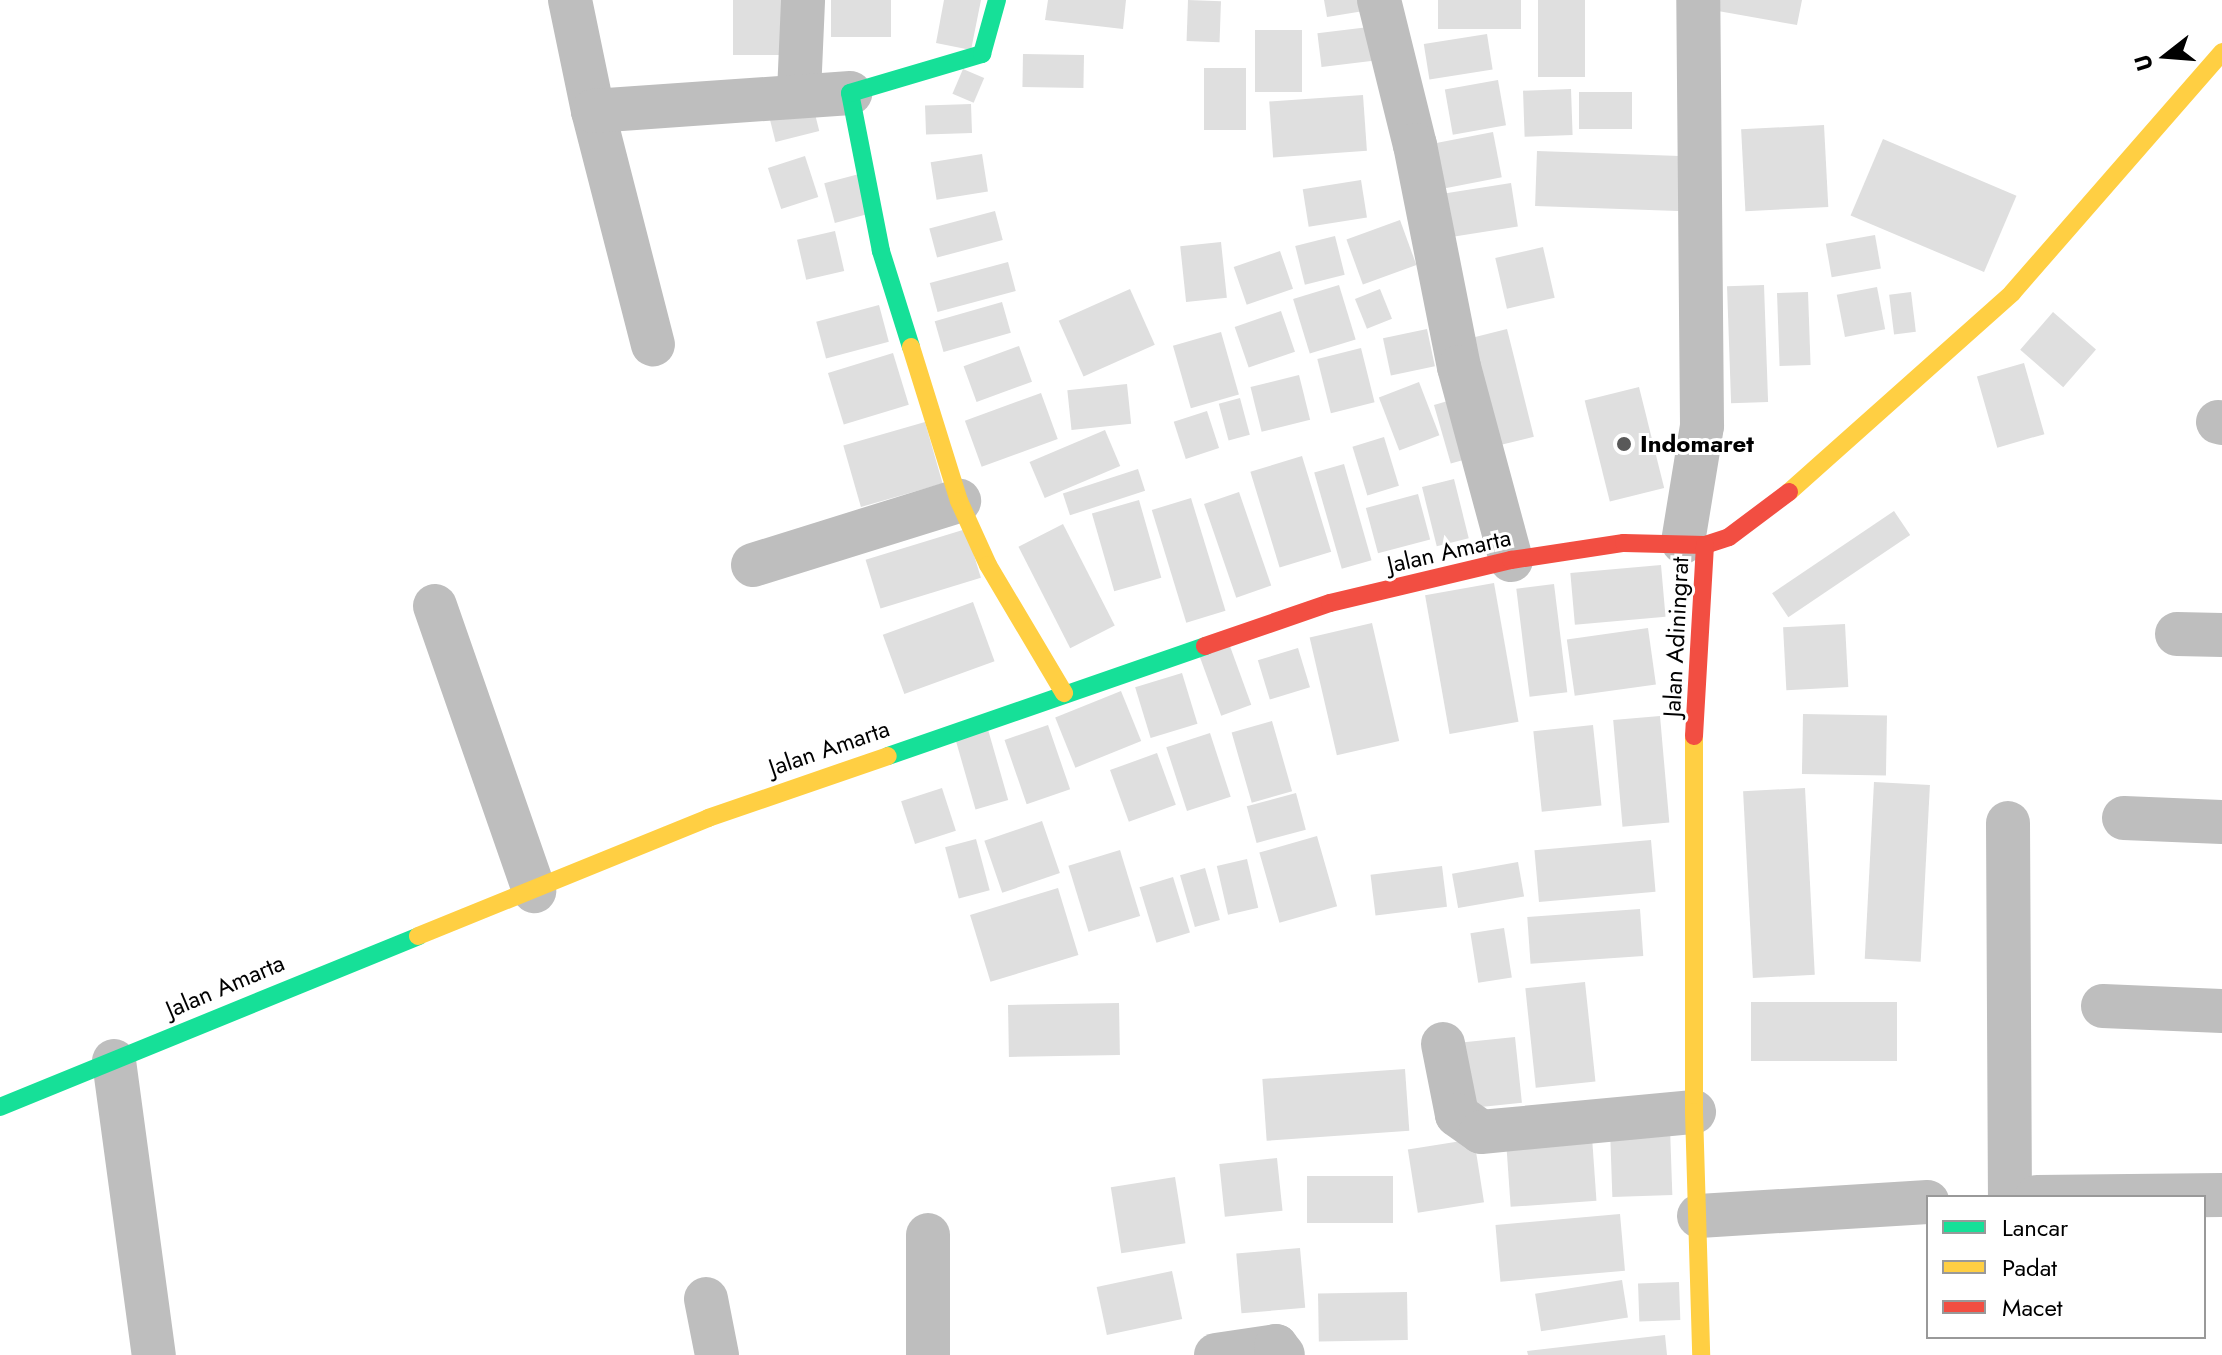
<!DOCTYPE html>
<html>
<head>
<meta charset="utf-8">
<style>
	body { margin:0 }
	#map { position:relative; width:2222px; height:1355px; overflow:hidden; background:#fff; font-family:Jost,sans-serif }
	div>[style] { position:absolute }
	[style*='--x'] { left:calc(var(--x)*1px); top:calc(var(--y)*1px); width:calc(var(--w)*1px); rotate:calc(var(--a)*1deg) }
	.building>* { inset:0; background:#dfdfdf; transform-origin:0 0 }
	.street>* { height:44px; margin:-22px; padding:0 22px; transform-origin:22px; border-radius:22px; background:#bebebe }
	.fast>* { height:18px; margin:-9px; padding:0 9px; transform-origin:9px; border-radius:9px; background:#16e098 }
	.slow>* { height:18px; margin:-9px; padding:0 9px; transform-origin:9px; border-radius:9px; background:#ffcf43 }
	.jam>* { height:18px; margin:-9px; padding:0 9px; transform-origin:9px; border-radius:9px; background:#f24e42 }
	.dots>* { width:22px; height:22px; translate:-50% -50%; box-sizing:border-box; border:4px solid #fff; border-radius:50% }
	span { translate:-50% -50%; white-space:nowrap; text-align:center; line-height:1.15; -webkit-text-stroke:6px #fff; paint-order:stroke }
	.poi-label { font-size:24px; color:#000; font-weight:700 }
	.left { translate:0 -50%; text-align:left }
	.street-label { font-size:24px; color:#000 }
	.legend { position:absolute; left:1926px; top:1195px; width:280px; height:144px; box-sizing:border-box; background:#fff; border:2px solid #999; margin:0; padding:10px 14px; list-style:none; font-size:24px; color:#000 }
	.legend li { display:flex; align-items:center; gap:16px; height:40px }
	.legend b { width:40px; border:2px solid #999 }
	.north { position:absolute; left:2126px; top:16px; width:80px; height:80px; -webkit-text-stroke:6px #fff; paint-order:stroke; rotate:253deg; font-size:22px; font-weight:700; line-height:32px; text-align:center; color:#000 }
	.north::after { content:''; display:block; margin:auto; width:28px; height:36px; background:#000; clip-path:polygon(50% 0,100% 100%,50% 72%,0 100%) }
</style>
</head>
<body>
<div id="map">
	<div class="building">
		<i style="left:733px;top:0;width:62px;height:55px"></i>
		<i style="left:831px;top:0;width:60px;height:37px"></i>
		<i style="clip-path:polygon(944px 0,981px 0,971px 50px,936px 43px)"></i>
		<i style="clip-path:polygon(1048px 0,1126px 0,1123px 29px,1045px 20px)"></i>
		<i style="left:1188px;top:0;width:33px;height:41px;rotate:2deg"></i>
		<i style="clip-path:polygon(1324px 0,1374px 0,1376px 9px,1327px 17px)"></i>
		<i style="left:1438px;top:0;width:83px;height:29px"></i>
		<i style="left:1538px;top:0;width:47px;height:77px"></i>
		<i style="clip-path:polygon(1720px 0,1802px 0,1797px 25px,1718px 11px)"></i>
		<i style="left:1369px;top:27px;width:34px;height:52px;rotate:83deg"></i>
		<i style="left:1302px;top:30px;width:62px;height:47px;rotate:90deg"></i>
		<i style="left:1487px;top:34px;width:36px;height:64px;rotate:81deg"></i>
		<i style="left:1023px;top:54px;width:61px;height:33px;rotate:1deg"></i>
		<i style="left:1246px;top:68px;width:62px;height:42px;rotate:90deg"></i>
		<i style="left:963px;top:69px;width:23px;height:27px;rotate:23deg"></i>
		<i style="left:1498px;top:80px;width:46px;height:54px;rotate:80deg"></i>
		<i style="left:1571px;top:89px;width:46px;height:48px;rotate:88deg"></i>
		<i style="left:1579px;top:92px;width:53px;height:37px"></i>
		<i style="left:1363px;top:95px;width:56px;height:94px;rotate:86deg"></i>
		<i style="left:812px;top:102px;width:30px;height:45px;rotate:76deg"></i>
		<i style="left:971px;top:104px;width:29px;height:46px;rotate:88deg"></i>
		<i style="left:1824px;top:125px;width:82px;height:83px;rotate:87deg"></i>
		<i style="left:1493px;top:132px;width:46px;height:59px;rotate:79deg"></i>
		<i style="left:1883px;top:139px;width:145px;height:83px;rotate:23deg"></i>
		<i style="left:1537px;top:151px;width:157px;height:55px;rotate:2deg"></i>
		<i style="left:982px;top:154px;width:38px;height:52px;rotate:81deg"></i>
		<i style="left:805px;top:156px;width:43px;height:39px;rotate:72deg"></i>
		<i style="left:859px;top:174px;width:41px;height:36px;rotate:75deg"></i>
		<i style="left:1361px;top:180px;width:38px;height:59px;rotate:81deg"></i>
		<i style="left:1511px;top:183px;width:44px;height:69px;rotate:81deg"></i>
		<i style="left:995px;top:211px;width:30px;height:68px;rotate:75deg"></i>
		<i style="left:1400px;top:220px;width:48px;height:57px;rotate:70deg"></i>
		<i style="left:835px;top:231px;width:41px;height:39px;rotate:77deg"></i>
		<i style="left:1875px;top:235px;width:34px;height:50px;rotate:80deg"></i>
		<i style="left:1335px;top:236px;width:40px;height:41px;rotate:76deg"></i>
		<i style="left:1221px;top:242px;width:56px;height:41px;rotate:84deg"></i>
		<i style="left:1543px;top:247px;width:52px;height:49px;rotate:77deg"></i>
		<i style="left:1280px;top:251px;width:40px;height:49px;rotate:71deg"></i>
		<i style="left:1008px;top:262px;width:30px;height:81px;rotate:75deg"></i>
		<i style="left:1339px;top:285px;width:57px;height:48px;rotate:73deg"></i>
		<i style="left:1764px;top:285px;width:117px;height:37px;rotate:88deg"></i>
		<i style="left:1877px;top:287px;width:43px;height:41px;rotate:79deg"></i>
		<i style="left:1130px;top:289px;width:61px;height:78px;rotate:66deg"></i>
		<i style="left:1380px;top:289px;width:32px;height:27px;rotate:68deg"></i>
		<i style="left:1808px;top:292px;width:73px;height:31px;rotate:88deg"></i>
		<i style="left:1911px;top:292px;width:40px;height:22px;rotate:83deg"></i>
		<i style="left:1002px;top:302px;width:32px;height:70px;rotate:74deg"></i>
		<i style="left:879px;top:305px;width:38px;height:65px;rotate:75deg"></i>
		<i style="left:1281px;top:311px;width:43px;height:49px;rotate:71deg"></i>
		<i style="left:2053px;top:312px;width:57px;height:50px;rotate:41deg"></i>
		<i style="left:1427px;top:329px;width:38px;height:45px;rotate:78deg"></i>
		<i style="left:1507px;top:329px;width:111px;height:42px;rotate:76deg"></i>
		<i style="left:1221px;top:332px;width:65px;height:50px;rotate:74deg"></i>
		<i style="left:1019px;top:346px;width:38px;height:59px;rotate:70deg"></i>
		<i style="left:1361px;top:348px;width:56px;height:45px;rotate:76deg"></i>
		<i style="left:893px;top:353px;width:54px;height:68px;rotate:73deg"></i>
		<i style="left:2024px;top:363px;width:74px;height:49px;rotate:74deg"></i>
		<i style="left:1299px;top:375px;width:46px;height:50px;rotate:76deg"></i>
		<i style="left:1419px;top:382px;width:57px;height:43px;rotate:69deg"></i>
		<i style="left:1127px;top:384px;width:40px;height:60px;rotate:84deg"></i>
		<i style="left:1639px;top:387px;width:104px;height:56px;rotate:76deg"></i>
		<i style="left:1041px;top:393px;width:49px;height:81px;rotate:70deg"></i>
		<i style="left:1240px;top:398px;width:38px;height:22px;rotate:75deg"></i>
		<i style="left:1458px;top:398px;width:61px;height:25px;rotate:74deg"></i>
		<i style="left:1207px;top:411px;width:39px;height:35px;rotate:72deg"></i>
		<i style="left:925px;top:422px;width:64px;height:85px;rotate:74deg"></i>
		<i style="left:1105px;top:430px;width:39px;height:82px;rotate:67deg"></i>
		<i style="left:1384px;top:437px;width:51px;height:33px;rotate:73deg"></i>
		<i style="left:1302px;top:456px;width:100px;height:54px;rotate:73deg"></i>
		<i style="left:1344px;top:464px;width:100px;height:31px;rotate:74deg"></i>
		<i style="left:1138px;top:469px;width:23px;height:79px;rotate:72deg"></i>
		<i style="left:1454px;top:479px;width:61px;height:33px;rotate:76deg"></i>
		<i style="left:1239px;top:492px;width:99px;height:37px;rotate:71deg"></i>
		<i style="left:1418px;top:494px;width:47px;height:54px;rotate:75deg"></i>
		<i style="left:1191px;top:498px;width:118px;height:41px;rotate:73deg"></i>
		<i style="left:1139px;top:500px;width:81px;height:49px;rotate:74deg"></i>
		<i style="left:1894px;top:511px;width:29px;height:147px;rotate:56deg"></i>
		<i style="left:1063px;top:524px;width:114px;height:50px;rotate:63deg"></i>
		<i style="left:966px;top:529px;width:51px;height:105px;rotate:73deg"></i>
		<i style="left:1661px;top:565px;width:52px;height:91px;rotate:85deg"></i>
		<i style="left:1494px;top:583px;width:141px;height:70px;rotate:80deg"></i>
		<i style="left:1554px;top:584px;width:109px;height:38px;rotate:83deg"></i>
		<i style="left:973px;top:602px;width:63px;height:96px;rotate:70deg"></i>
		<i style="left:1372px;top:623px;width:121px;height:64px;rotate:77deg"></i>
		<i style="left:1845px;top:624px;width:63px;height:62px;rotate:87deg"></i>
		<i style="left:1648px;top:628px;width:57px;height:82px;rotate:82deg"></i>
		<i style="left:1227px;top:638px;width:71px;height:32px;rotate:70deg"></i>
		<i style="left:1298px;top:648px;width:41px;height:42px;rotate:73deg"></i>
		<i style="left:1182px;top:673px;width:53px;height:49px;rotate:73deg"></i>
		<i style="left:1121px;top:691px;width:54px;height:71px;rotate:68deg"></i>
		<i style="left:1803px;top:714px;width:84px;height:60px;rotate:1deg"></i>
		<i style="left:1660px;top:716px;width:107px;height:47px;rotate:85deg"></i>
		<i style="left:1272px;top:721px;width:73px;height:42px;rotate:74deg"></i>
		<i style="left:1048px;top:725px;width:68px;height:46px;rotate:71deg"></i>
		<i style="left:1593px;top:725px;width:81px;height:60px;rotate:84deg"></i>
		<i style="left:987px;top:726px;width:77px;height:34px;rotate:74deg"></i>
		<i style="left:1210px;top:733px;width:67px;height:46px;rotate:72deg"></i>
		<i style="left:1157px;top:753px;width:55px;height:50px;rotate:70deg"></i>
		<i style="left:1874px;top:782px;width:56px;height:177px;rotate:3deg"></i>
		<i style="left:942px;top:788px;width:45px;height:43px;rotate:72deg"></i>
		<i style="left:1805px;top:788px;width:187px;height:62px;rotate:87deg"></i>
		<i style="left:1296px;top:793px;width:38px;height:51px;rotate:75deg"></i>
		<i style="left:1042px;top:821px;width:55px;height:61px;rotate:71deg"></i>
		<i style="left:1317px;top:836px;width:73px;height:60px;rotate:74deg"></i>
		<i style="left:976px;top:839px;width:53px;height:32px;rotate:75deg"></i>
		<i style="left:1651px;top:840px;width:52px;height:117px;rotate:85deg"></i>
		<i style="left:1120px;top:850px;width:69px;height:54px;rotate:73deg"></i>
		<i style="left:1247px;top:859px;width:50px;height:31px;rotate:77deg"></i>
		<i style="left:1518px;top:862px;width:35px;height:67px;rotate:80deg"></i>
		<i style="left:1442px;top:866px;width:41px;height:72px;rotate:83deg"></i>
		<i style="left:1205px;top:868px;width:54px;height:26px;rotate:74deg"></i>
		<i style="left:1173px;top:877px;width:58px;height:35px;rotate:73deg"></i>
		<i style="left:1058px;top:888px;width:70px;height:92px;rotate:73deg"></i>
		<i style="left:1640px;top:909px;width:47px;height:113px;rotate:86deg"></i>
		<i style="left:1504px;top:928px;width:50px;height:34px;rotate:81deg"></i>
		<i style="left:1585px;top:982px;width:100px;height:60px;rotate:84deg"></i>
		<i style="left:1751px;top:1002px;width:146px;height:59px"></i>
		<i style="left:1119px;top:1003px;width:52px;height:111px;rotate:89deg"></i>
		<i style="left:1515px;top:1037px;width:66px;height:56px;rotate:84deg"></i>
		<i style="left:1405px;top:1069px;width:62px;height:143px;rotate:86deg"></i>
		<i style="left:1670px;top:1128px;width:67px;height:60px;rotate:88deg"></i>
		<i style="left:1592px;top:1137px;width:64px;height:86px;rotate:86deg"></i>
		<i style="left:1474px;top:1139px;width:64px;height:67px;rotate:81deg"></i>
		<i style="left:1277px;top:1158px;width:53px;height:58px;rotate:84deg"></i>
		<i style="left:1307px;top:1176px;width:86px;height:47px"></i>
		<i style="left:1175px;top:1177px;width:67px;height:65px;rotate:81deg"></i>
		<i style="left:1620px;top:1214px;width:57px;height:125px;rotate:85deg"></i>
		<i style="left:1300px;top:1248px;width:60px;height:64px;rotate:85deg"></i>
		<i style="left:1172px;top:1271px;width:49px;height:77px;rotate:78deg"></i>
		<i style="left:1622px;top:1280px;width:38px;height:88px;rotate:81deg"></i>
		<i style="left:1679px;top:1282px;width:38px;height:41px;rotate:88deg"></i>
		<i style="left:1407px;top:1292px;width:48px;height:89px;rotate:89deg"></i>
		<i style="clip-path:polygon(1665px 1335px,1667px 1355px,1528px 1355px,1527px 1351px)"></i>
	</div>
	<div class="street">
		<i style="--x:570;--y:0;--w:113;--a:78.3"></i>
		<i style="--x:593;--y:111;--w:241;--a:75.6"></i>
		<i style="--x:1379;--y:0;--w:149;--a:76.1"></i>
		<i style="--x:1415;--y:145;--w:226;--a:78.8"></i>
		<i style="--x:1459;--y:367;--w:200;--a:74.9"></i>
		<i style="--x:799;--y:93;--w:93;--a:-87.5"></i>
		<i style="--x:593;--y:111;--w:258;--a:-4"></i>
		<i style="--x:2218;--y:422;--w:4;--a:14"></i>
		<i style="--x:1683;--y:542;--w:118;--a:-80.7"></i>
		<i style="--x:1702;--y:426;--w:426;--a:-90.5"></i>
		<i style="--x:753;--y:565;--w:216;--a:-17.3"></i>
		<i style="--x:435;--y:606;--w:302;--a:70.8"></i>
		<i style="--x:2177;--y:634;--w:45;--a:1.3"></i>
		<i style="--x:2124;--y:818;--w:98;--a:2.3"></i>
		<i style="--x:2008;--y:823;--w:374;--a:89.7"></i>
		<i style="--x:2103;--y:1006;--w:119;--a:2.4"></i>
		<i style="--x:1443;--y:1044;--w:72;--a:78.8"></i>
		<i style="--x:1457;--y:1115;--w:29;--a:35"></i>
		<i style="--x:1481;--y:1132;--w:214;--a:-5.4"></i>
		<i style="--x:114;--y:1061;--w:297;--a:82.3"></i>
		<i style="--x:2037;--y:1197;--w:185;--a:-0.6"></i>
		<i style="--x:1699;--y:1216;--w:229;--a:-3.5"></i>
		<i style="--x:706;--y:1299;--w:57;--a:78.9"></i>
		<i style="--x:928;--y:1355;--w:120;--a:-90"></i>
		<i style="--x:1216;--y:1355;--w:61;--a:-8.5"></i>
		<i style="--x:1276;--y:1346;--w:11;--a:52"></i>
	</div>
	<div class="fast">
		<i style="--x:911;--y:347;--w:101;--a:-107.4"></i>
		<i style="--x:881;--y:251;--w:161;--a:-101.1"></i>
		<i style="--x:850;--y:93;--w:138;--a:-16.5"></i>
		<i style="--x:982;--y:54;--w:56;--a:-74.5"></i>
		<i style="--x:888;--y:756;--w:336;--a:-19.1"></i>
		<i style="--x:0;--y:1107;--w:452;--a:-22.2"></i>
	</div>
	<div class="slow">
		<i style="--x:911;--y:347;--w:161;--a:72.7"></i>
		<i style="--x:959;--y:501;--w:70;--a:65.6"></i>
		<i style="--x:988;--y:565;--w:149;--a:59.3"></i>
		<i style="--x:1789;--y:492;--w:299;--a:-41.7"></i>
		<i style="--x:2012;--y:293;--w:320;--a:-48.9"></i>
		<i style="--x:1694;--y:736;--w:376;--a:90"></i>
		<i style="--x:1694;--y:1112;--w:243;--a:88.3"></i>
		<i style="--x:418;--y:936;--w:313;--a:-22.1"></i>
		<i style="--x:708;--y:818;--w:190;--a:-19"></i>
	</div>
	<div class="jam">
		<i style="--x:1205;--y:646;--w:132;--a:-19"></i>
		<i style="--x:1330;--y:603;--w:186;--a:-13.4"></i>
		<i style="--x:1511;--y:560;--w:114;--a:-8.6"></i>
		<i style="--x:1624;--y:543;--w:81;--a:1.4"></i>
		<i style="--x:1705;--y:545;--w:25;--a:-18"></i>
		<i style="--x:1729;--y:537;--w:75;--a:-36.9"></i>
		<i style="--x:1694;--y:736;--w:191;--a:-86.7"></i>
	</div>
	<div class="dots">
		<i style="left:1624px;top:444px;background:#595959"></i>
	</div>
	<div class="poi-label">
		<span class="left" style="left:1640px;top:444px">Indomaret</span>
	</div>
	<div class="street-label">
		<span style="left:1449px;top:551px;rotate:-13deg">Jalan Amarta</span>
		<span style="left:1676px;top:637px;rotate:-87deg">Jalan Adiningrat</span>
		<span style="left:829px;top:748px;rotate:-19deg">Jalan Amarta</span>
		<span style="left:225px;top:986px;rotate:-23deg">Jalan Amarta</span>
	</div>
	<ul class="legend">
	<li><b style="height:10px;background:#16e098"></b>Lancar</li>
	<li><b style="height:10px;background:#ffcf43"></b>Padat</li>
	<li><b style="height:10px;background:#f24e42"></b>Macet</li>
	</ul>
	<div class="north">U</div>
</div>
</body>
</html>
